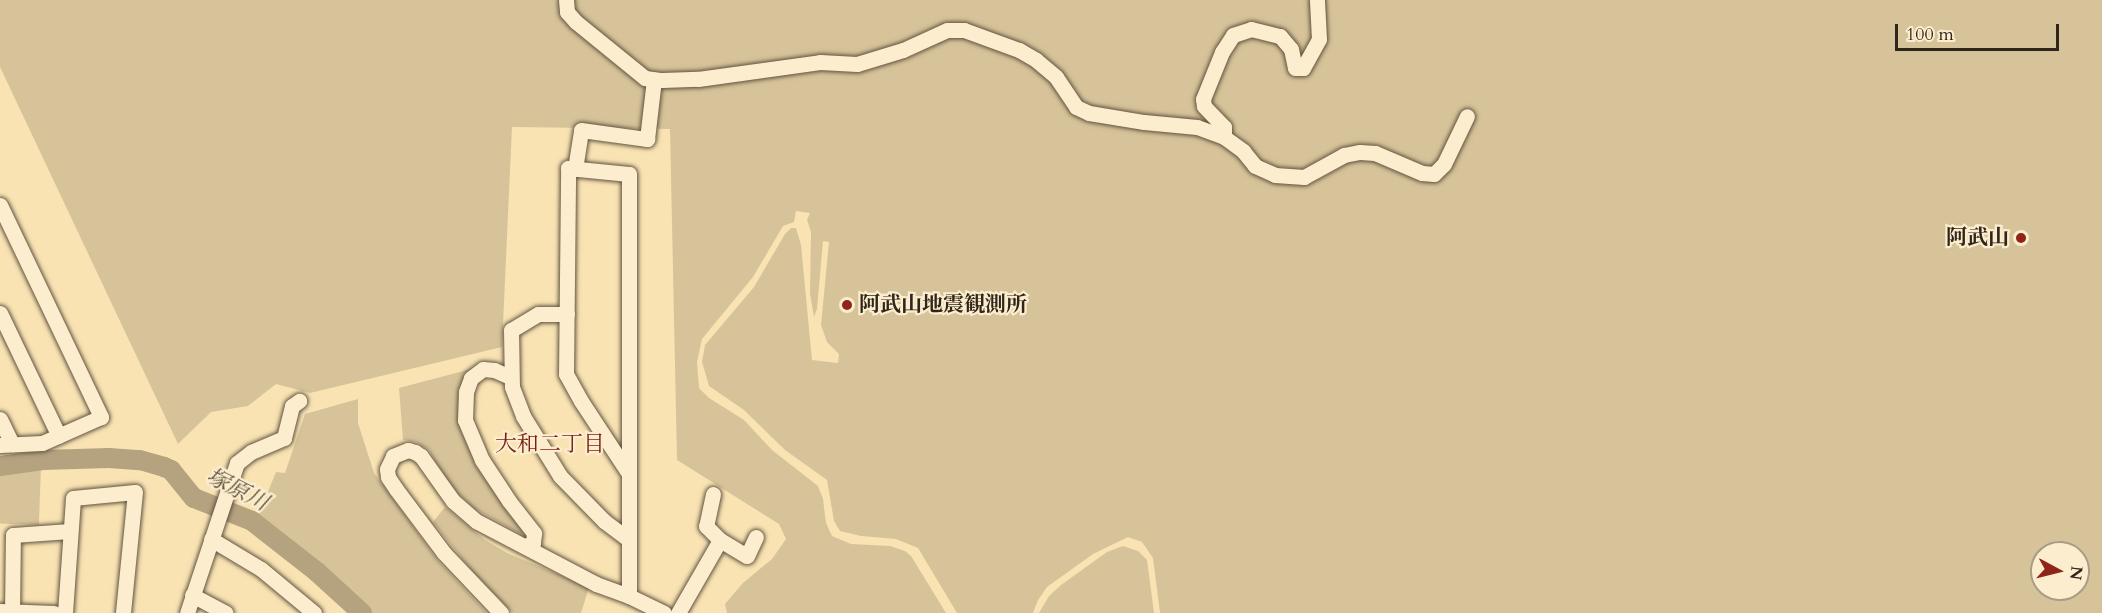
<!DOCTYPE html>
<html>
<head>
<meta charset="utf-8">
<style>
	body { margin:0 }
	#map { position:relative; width:2102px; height:613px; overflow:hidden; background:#f9e3b3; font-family:Cardo,"Noto Serif JP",serif }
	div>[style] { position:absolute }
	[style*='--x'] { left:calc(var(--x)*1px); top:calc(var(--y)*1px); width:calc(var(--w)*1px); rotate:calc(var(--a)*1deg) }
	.green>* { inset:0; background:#d7c399; transform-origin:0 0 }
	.river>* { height:20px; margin:-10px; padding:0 10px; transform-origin:10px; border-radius:10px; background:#b5a27f }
	.roads { filter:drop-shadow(0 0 2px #625440) drop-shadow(0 0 2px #625440) }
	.minor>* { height:15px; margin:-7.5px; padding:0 7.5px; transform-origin:7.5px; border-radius:7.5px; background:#fbedce }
	.dots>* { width:16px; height:16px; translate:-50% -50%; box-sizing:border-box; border:3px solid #fbedce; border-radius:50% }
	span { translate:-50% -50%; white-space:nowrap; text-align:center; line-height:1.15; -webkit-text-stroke:4.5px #fbedce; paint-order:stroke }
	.poi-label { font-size:21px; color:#30251a; font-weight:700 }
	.right { translate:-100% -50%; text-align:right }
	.left { translate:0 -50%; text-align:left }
	.neighbourhood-label { font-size:22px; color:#7a1f14 }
	.water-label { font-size:22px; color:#5f513d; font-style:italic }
	.north { position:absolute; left:2030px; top:541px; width:60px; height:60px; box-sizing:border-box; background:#fbedce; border:2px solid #aa9d86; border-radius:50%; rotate:97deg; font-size:16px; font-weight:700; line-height:24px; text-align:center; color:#30251a }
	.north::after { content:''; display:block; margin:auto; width:21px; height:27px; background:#8f2418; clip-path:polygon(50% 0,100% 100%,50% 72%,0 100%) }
	.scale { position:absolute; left:1895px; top:24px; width:164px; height:27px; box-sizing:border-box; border:3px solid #30251a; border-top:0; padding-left:8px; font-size:18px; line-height:21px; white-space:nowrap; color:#30251a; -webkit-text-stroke:4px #fbedce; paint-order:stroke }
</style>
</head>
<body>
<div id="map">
	<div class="green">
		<i style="clip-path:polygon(evenodd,0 0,2102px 0,2102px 613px,1160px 613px,1153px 558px,1142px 542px,1128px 537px,1093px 554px,1047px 587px,1038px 600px,1033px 613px,957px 613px,918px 548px,896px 539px,861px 536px,840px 531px,834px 521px,827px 480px,785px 450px,744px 410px,709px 386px,702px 362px,705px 345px,754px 287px,785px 234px,791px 228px,796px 228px,801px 245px,812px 360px,838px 363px,839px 354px,827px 342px,821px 325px,829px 242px,823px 241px,817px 309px,814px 317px,810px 294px,811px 232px,807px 220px,810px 213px,796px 211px,794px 222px,783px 226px,753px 277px,702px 339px,697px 362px,699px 388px,709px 398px,744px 420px,772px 450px,818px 486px,823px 499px,826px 523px,832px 536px,851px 544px,890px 546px,905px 551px,911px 556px,946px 613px,727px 613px,725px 604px,743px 583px,772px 559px,786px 539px,779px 524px,677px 460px,670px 129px,512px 127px,502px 347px,310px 393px,276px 384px,248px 406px,211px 412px,178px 444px,0 67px,0 0,2042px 553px,2078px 553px,2078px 589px,2042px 589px,2042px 553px)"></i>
		<i style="clip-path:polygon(471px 369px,459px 389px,460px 426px,476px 466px,523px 532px,521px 534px,475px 509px,450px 486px,429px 450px,416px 442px,403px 440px,399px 388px)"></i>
		<i style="clip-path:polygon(358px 399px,358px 423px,374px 473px,438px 561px,487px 613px,370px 613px,325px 569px,257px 519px,276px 472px,285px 473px,305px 414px)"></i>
		<i style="left:41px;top:465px;width:60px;height:41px;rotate:92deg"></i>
		<i style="clip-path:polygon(445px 507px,485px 540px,509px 554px,589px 587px,581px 613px,513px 613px,472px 571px,433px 522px)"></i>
		<i style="clip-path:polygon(1123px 546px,1138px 551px,1147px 560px,1154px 613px,1039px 613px,1049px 596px,1061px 585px,1107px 552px)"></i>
	</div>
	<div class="river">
		<i style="--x:0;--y:466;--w:43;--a:-7.9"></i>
		<i style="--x:43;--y:460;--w:66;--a:-1.7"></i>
		<i style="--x:109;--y:458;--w:31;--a:4"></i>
		<i style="--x:140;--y:460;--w:25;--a:16"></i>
		<i style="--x:164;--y:467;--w:8;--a:23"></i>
		<i style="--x:171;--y:470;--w:36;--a:51"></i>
		<i style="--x:194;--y:498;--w:62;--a:21.6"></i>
		<i style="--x:252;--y:521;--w:83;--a:38.1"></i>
		<i style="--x:317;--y:572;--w:61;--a:42.3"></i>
	</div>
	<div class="roads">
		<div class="minor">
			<i style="--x:566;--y:0;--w:12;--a:85"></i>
			<i style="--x:567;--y:12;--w:13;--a:48"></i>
			<i style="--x:576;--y:22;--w:89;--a:39.1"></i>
			<i style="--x:645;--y:78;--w:17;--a:7"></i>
			<i style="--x:662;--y:80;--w:36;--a:-2"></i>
			<i style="--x:698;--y:79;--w:123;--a:-7.9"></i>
			<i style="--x:820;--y:62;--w:37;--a:3"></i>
			<i style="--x:857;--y:64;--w:48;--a:-16.9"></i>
			<i style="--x:903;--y:50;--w:48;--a:-24.4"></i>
			<i style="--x:947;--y:30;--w:17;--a:0"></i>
			<i style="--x:964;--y:30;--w:59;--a:20"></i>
			<i style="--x:1019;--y:50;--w:20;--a:30"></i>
			<i style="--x:1036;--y:60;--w:26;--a:40"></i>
			<i style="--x:1056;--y:77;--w:36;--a:56"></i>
			<i style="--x:1076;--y:107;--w:14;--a:25"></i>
			<i style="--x:1089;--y:113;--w:56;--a:9.3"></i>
			<i style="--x:1144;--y:122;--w:53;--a:5.4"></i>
			<i style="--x:1197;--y:127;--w:29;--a:20"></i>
			<i style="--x:1224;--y:137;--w:24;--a:36"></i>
			<i style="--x:1243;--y:151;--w:19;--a:51"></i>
			<i style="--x:1255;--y:166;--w:22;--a:24"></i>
			<i style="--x:1275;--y:175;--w:29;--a:4"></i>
			<i style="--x:1304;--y:177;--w:46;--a:-28.8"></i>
			<i style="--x:1344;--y:155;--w:16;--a:-11"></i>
			<i style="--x:1360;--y:152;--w:15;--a:4"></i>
			<i style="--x:1375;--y:153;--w:51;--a:23.1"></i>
			<i style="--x:1422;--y:173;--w:12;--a:5"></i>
			<i style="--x:1434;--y:174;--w:14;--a:-45"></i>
			<i style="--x:1444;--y:164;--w:53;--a:-64.4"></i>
			<i style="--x:1224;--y:137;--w:10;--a:-90"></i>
			<i style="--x:1224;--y:127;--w:29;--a:-134"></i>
			<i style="--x:1204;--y:106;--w:7;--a:-98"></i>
			<i style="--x:1203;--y:99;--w:51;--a:-68"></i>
			<i style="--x:1222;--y:52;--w:20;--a:-57"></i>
			<i style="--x:1233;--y:35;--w:19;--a:-18"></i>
			<i style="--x:1251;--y:29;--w:30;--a:14"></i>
			<i style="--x:1280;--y:36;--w:17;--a:50"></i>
			<i style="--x:1291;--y:49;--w:19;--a:78"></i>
			<i style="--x:1295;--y:68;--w:8;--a:0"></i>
			<i style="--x:1303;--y:68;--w:33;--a:-61"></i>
			<i style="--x:1319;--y:39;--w:39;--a:-93"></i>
			<i style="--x:568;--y:168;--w:61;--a:5.6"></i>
			<i style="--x:629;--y:174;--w:300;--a:90"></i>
			<i style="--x:629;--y:474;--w:87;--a:-123.3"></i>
			<i style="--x:581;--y:401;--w:31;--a:-119"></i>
			<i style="--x:566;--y:374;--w:206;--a:-89.4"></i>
			<i style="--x:575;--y:169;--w:39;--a:-81"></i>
			<i style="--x:581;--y:130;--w:67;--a:7.8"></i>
			<i style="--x:647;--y:139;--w:60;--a:-83.3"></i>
			<i style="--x:0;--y:205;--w:235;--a:64.5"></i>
			<i style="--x:101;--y:417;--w:64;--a:156.2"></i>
			<i style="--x:42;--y:443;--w:42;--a:177.3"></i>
			<i style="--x:0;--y:313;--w:136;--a:64.4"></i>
			<i style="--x:567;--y:314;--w:29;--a:180"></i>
			<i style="--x:538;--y:314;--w:31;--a:149"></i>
			<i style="--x:511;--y:330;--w:57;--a:89"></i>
			<i style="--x:512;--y:387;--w:31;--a:69"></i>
			<i style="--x:523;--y:416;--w:70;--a:58.3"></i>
			<i style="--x:560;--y:476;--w:63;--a:45.6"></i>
			<i style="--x:604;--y:521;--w:30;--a:37"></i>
			<i style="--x:510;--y:377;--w:17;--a:-156"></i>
			<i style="--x:494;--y:370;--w:11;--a:-175"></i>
			<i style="--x:483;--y:369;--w:15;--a:143"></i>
			<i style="--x:471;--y:378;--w:15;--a:110"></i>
			<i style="--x:466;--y:392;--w:28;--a:92"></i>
			<i style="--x:465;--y:420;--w:43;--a:67"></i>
			<i style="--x:482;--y:460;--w:49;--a:56.6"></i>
			<i style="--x:509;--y:501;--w:41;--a:52"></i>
			<i style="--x:534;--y:533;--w:10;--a:96"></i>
			<i style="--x:533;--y:543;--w:9;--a:159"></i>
			<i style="--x:0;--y:419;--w:28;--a:64"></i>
			<i style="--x:713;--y:494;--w:33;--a:102"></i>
			<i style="--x:706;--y:526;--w:20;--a:45"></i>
			<i style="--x:211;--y:539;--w:58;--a:31"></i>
			<i style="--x:261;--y:569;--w:69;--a:39.7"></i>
			<i style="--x:192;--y:595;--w:38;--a:28"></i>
			<i style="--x:629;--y:596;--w:39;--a:26"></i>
			<i style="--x:0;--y:611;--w:54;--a:2.1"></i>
			<i style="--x:12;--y:613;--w:78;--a:-89.3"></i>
			<i style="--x:13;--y:535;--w:57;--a:-4"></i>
			<i style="--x:65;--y:613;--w:115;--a:-86"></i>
			<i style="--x:73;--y:498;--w:62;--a:-5.5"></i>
			<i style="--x:135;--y:492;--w:122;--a:95.7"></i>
			<i style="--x:187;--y:613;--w:158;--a:-71.6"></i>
			<i style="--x:237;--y:463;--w:18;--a:-38"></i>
			<i style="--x:251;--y:452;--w:36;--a:-23"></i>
			<i style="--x:284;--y:438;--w:33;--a:-76"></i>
			<i style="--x:292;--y:406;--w:9;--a:-36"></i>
			<i style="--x:501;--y:613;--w:83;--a:-133.5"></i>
			<i style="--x:444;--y:553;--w:80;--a:-126.9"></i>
			<i style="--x:396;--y:489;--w:14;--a:-124"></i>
			<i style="--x:388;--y:477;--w:8;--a:-97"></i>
			<i style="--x:387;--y:469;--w:14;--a:-65"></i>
			<i style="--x:393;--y:456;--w:16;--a:-22"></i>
			<i style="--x:408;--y:450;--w:7;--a:16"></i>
			<i style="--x:415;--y:452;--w:7;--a:34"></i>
			<i style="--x:421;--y:456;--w:55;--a:54.6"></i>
			<i style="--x:453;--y:501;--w:30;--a:41"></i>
			<i style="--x:476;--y:521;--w:136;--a:27.7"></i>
			<i style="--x:596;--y:584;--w:35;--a:20"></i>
			<i style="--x:629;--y:596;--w:122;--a:-90"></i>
			<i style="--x:678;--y:613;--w:84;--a:-60.1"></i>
			<i style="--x:720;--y:540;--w:31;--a:31"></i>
			<i style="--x:747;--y:556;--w:21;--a:-65"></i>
		</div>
	</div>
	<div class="dots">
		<i style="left:2021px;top:238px;background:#8f2418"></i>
		<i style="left:847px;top:305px;background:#8f2418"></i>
	</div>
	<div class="poi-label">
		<span class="right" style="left:2009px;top:238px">阿武山</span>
		<span class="left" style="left:859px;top:305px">阿武山地震観測所</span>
	</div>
	<div class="neighbourhood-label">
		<span style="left:550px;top:445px">大和二丁目</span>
	</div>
	<div class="water-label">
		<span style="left:237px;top:490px;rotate:27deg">塚原川</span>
	</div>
	<div class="north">N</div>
	<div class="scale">100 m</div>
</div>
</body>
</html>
